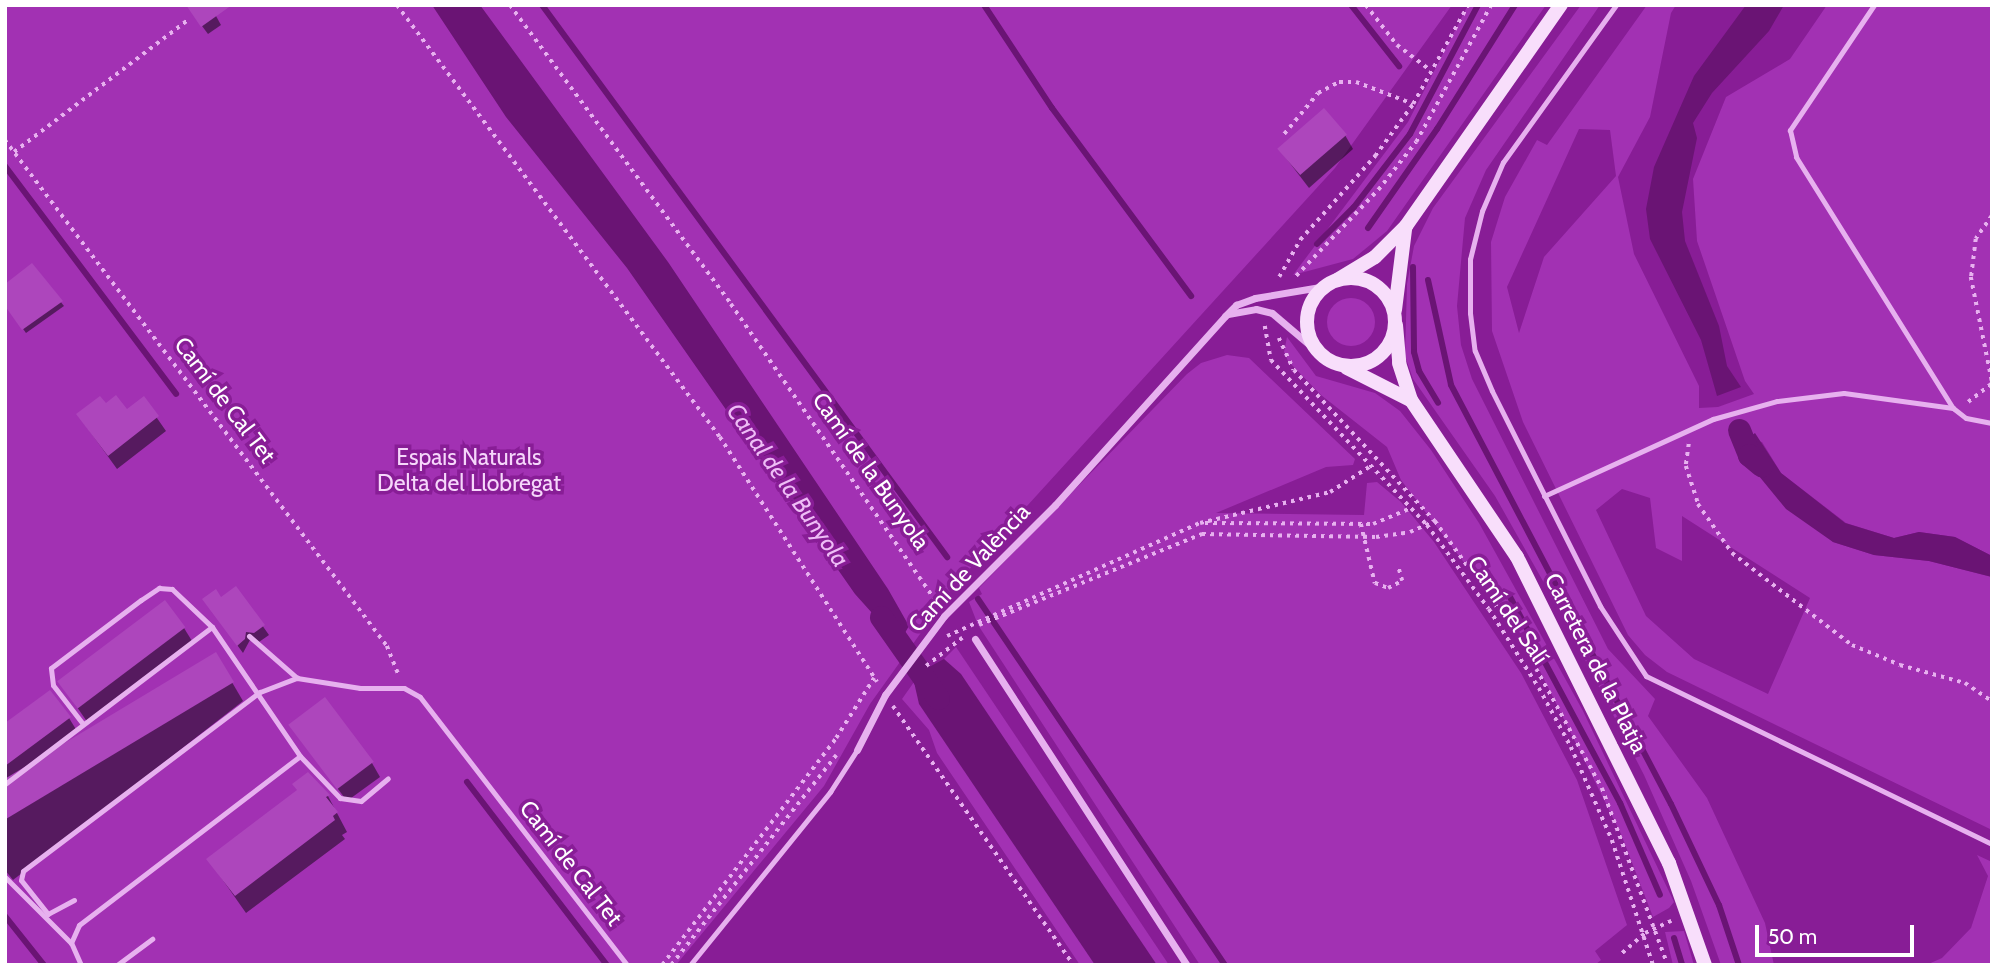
<!DOCTYPE html>
<html>
<head>
<meta charset="utf-8">
<style>
	body { margin:0 }
	#map { position:relative; width:1997px; height:970px; overflow:hidden; background:#881d96; font-family:Cabin,sans-serif }
	div>[style] { position:absolute }
	[style*='--x'] { left:calc(var(--x)*1px); top:calc(var(--y)*1px); width:calc(var(--w)*1px); rotate:calc(var(--a)*1deg) }
	.green>* { inset:0; background:#a231b3 }
	.round { border-radius:50% }
	.water>* { inset:0; background:#6a1474 }
	.shadow>* { inset:0; background:#0007 }
	.stream>* { height:6px; margin:-3px; padding:0 3px; transform-origin:3px; border-radius:3px; background:#6a1474 }
	.canal>* { height:23px; margin:-11.5px; padding:0 11.5px; transform-origin:11.5px; border-radius:11.5px; background:#6a1474 }
	.building>* { inset:0; background:#ad46bc; transform-origin:0 0 }
	.path>* { height:3.5px; margin-top:-1.75px; transform-origin:0; background:repeating-linear-gradient(90deg,#e7b1ef 0 3.5px,transparent 0 8.5px) }
	.lane>* { height:5px; margin:-2.5px; padding:0 2.5px; transform-origin:2.5px; border-radius:2.5px; background:#e7b1ef }
	.street>* { height:7px; margin:-3.5px; padding:0 3.5px; transform-origin:3.5px; border-radius:3.5px; background:#e7b1ef }
	.secondary>* { height:14px; margin:-7px; padding:0 7px; transform-origin:7px; border-radius:7px; background:#f8defb }
	.secondary>.ring { margin:-7px; padding:0; box-sizing:content-box; background:none; border:14px solid #f8defb; border-radius:50% }
	span { translate:-50% -50%; white-space:nowrap; text-align:center; line-height:1.15; -webkit-text-stroke:7px #881d96; paint-order:stroke }
	.street-label { font-size:23px; color:#fff }
	.park-label { font-size:23px; color:#f6d7fb }
	.water-label { font-size:24px; color:#eebdf6; font-style:italic }
	.frame { position:absolute; inset:0; border:7px solid #fff; pointer-events:none }
	.scale { position:absolute; left:1755px; top:925px; width:159px; height:32px; box-sizing:border-box; border:4px solid #fff; border-top:0; padding-left:9px; font-size:21px; line-height:24px; white-space:nowrap; color:#fff; -webkit-text-stroke:5px #881d96; paint-order:stroke }
</style>
</head>
<body>
<div id="map">
	<div class="green">
		<i style="clip-path:polygon(5px 5px,1452px 5px,1335px 168px,955px 585px,870px 704px,824px 786px,676px 965px,5px 965px)"></i>
		<i style="clip-path:polygon(1468px 5px,1546px 5px,1387px 231px,1353px 259px,1293px 275px,1408px 122px)"></i>
		<i style="clip-path:polygon(1581px 5px,1600px 5px,1486px 170px,1465px 218px,1457px 306px,1461px 345px,1472px 379px,1608px 649px,1655px 699px,1648px 716px,1707px 798px,1765px 923px,1774px 965px,1721px 965px,1691px 881px,1644px 775px,1561px 613px,1495px 496px,1413px 379px,1405px 356px,1407px 284px,1414px 246px,1433px 208px)"></i>
		<i style="clip-path:polygon(evenodd,1647px 5px,1676px 5px,1671px 13px,1650px 117px,1618px 177px,1634px 254px,1699px 386px,1699px 408px,1718px 407px,1754px 394px,1745px 381px,1697px 241px,1693px 179px,1726px 97px,1790px 59px,1827px 5px,1992px 5px,1992px 556px,1955px 537px,1919px 532px,1894px 538px,1846px 523px,1781px 473px,1762px 442px,1742px 440px,1833px 542px,1874px 555px,1929px 561px,1992px 577px,1992px 830px,1667px 672px,1645px 655px,1628px 635px,1523px 422px,1492px 331px,1491px 242px,1505px 197px,1537px 140px,1547px 145px,1647px 5px,1579px 129px,1610px 130px,1616px 176px,1544px 257px,1519px 333px,1507px 287px,1579px 129px,1647px 5px,1622px 489px,1650px 498px,1656px 548px,1682px 561px,1682px 516px,1810px 598px,1768px 694px,1694px 659px,1646px 616px,1596px 510px,1622px 489px)"></i>
		<i class="round" style="left:1327px;top:298px;width:48px;height:48px"></i>
		<i style="clip-path:polygon(1287px 337px,1316px 376px,1375px 393px,1400px 411px,1431px 450px,1479px 523px,1583px 711px,1674px 902px,1669px 908px,1653px 917px,1621px 834px,1527px 645px,1401px 480px,1387px 447px,1321px 395px,1288px 361px,1284px 352px)"></i>
		<i style="clip-path:polygon(1227px 355px,1249px 358px,1355px 459px,1353px 465px,1326px 467px,1216px 513px,1364px 515px,1367px 483px,1377px 482px,1401px 502px,1434px 542px,1521px 673px,1577px 780px,1627px 925px,1595px 951px,1601px 960px,1595px 965px,1200px 965px,978px 625px,969px 602px,982px 594px,979px 588px,1187px 374px,1201px 363px)"></i>
		<i style="clip-path:polygon(956px 647px,1169px 965px,1144px 965px,944px 659px)"></i>
		<i style="clip-path:polygon(914px 682px,918px 685px,1110px 965px,1080px 965px,937px 753px,929px 730px,902px 699px)"></i>
		<i style="clip-path:polygon(1977px 855px,1992px 862px,1992px 965px,1926px 965px,1942px 958px,1971px 928px,1988px 876px)"></i>
		<i style="clip-path:polygon(1684px 931px,1694px 965px,1673px 965px,1665px 932px)"></i>
	</div>
	<div class="water">
		<i style="clip-path:polygon(432px 5px,480px 5px,668px 262px,888px 589px,909px 626px,899px 643px,855px 594px,627px 268px,506px 117px)"></i>
		<i style="clip-path:polygon(1746px 5px,1784px 5px,1769px 31px,1712px 93px,1693px 123px,1697px 138px,1682px 212px,1685px 241px,1719px 326px,1727px 366px,1741px 387px,1717px 396px,1701px 340px,1650px 239px,1646px 209px,1654px 167px,1694px 76px)"></i>
		<i style="clip-path:polygon(1755px 433px,1781px 473px,1845px 523px,1894px 538px,1919px 532px,1955px 537px,1992px 556px,1992px 577px,1929px 561px,1874px 555px,1833px 542px,1786px 509px,1736px 448px)"></i>
		<i style="clip-path:polygon(944px 659px,961px 674px,1157px 965px,1095px 965px,919px 704px,914px 682px,920px 672px)"></i>
	</div>
	<div class="shadow">
		<i style="clip-path:polygon(193px 14px,216px 16px,221px 25px,208px 34px)"></i>
		<i style="clip-path:polygon(1345px 135px,1353px 149px,1309px 188px,1279px 149px)"></i>
		<i style="clip-path:polygon(32px 266px,64px 306px,26px 333px,5px 304px)"></i>
		<i style="clip-path:polygon(143px 398px,166px 431px,117px 469px,78px 415px,127px 411px)"></i>
		<i style="clip-path:polygon(236px 588px,269px 635px,259px 642px,250px 640px,243px 653px,210px 608px)"></i>
		<i style="clip-path:polygon(184px 628px,192px 641px,88px 723px,61px 684px)"></i>
		<i style="clip-path:polygon(216px 655px,243px 701px,13px 880px,5px 870px,5px 818px)"></i>
		<i style="clip-path:polygon(69px 718px,77px 731px,5px 786px,5px 726px)"></i>
		<i style="clip-path:polygon(290px 725px,372px 763px,380px 777px,347px 801px)"></i>
		<i style="clip-path:polygon(298px 791px,328px 796px,347px 832px,342px 835px,345px 839px,246px 913px,208px 859px)"></i>
	</div>
	<div class="stream">
		<i style="--x:542;--y:5;--w:685;--a:53.73"></i>
		<i style="--x:984;--y:5;--w:123;--a:56.6"></i>
		<i style="--x:1052;--y:108;--w:234;--a:53.5"></i>
		<i style="--x:1351;--y:5;--w:78;--a:51.8"></i>
		<i style="--x:5;--y:166;--w:285;--a:53.1"></i>
		<i style="--x:1368;--y:228;--w:121;--a:-55.1"></i>
		<i style="--x:1437;--y:129;--w:146;--a:-57.8"></i>
		<i style="--x:1317;--y:244;--w:52;--a:-45"></i>
		<i style="--x:1354;--y:207;--w:92;--a:-52.5"></i>
		<i style="--x:1410;--y:134;--w:146;--a:-62.2"></i>
		<i style="--x:1413;--y:267;--w:85;--a:89.3"></i>
		<i style="--x:1414;--y:352;--w:20;--a:75"></i>
		<i style="--x:1419;--y:371;--w:37;--a:59"></i>
		<i style="--x:1428;--y:280;--w:107;--a:77.6"></i>
		<i style="--x:1451;--y:385;--w:473;--a:62.3"></i>
		<i style="--x:1671;--y:804;--w:112;--a:64.6"></i>
		<i style="--x:1719;--y:905;--w:63;--a:71.6"></i>
		<i style="--x:1510;--y:597;--w:234;--a:61.9"></i>
		<i style="--x:1620;--y:803;--w:100;--a:66.5"></i>
		<i style="--x:978;--y:599;--w:442;--a:56"></i>
		<i style="--x:467;--y:782;--w:230;--a:52.6"></i>
		<i style="--x:5;--y:916;--w:63;--a:51.5"></i>
		<i style="--x:1674;--y:938;--w:28;--a:73"></i>
	</div>
	<div class="canal">
		<i style="--x:1739;--y:430;--w:27;--a:68"></i>
		<i style="--x:1749;--y:455;--w:16;--a:40"></i>
		<i style="--x:881;--y:617;--w:99;--a:54.9"></i>
	</div>
	<div class="building">
		<i style="clip-path:polygon(186px 5px,232px 5px,201px 27px)"></i>
		<i style="left:1324px;top:108px;width:35px;height:62px;rotate:49deg"></i>
		<i style="clip-path:polygon(32px 263px,63px 301px,22px 330px,5px 306px,5px 284px)"></i>
		<i style="clip-path:polygon(116px 395px,127px 409px,144px 396px,159px 416px,108px 456px,76px 414px,100px 396px,106px 403px)"></i>
		<i style="clip-path:polygon(236px 586px,265px 625px,254px 633px,246px 632px,245px 639px,237px 646px,202px 599px,216px 589px,221px 597px)"></i>
		<i style="left:165px;top:600px;width:34px;height:135px;rotate:53deg"></i>
		<i style="left:216px;top:652px;width:35px;height:267px;rotate:59deg"></i>
		<i style="clip-path:polygon(50px 690px,71px 717px,5px 766px,5px 723px)"></i>
		<i style="left:325px;top:697px;width:81px;height:46px;rotate:53deg"></i>
		<i style="clip-path:polygon(308px 772px,330px 795px,326px 797px,338px 812px,333px 816px,335px 820px,235px 896px,206px 859px,297px 790px,292px 784px)"></i>
	</div>
	<div class="path">
		<i style="--x:397;--y:5;--w:539;--a:53.22"></i>
		<i style="--x:720;--y:437;--w:291;--a:57.3"></i>
		<i style="--x:510;--y:5;--w:372;--a:53.5"></i>
		<i style="--x:731;--y:304;--w:364;--a:55.4"></i>
		<i style="--x:1366;--y:5;--w:51;--a:52.2"></i>
		<i style="--x:1397;--y:45;--w:41;--a:37.1"></i>
		<i style="--x:1284;--y:134;--w:53;--a:-50.3"></i>
		<i style="--x:1318;--y:93;--w:24;--a:-28"></i>
		<i style="--x:1339;--y:82;--w:17;--a:0"></i>
		<i style="--x:1356;--y:82;--w:61;--a:21.1"></i>
		<i style="--x:5;--y:140;--w:634;--a:52.95"></i>
		<i style="--x:387;--y:646;--w:32;--a:68"></i>
		<i style="--x:14;--y:152;--w:220;--a:-37.2"></i>
		<i style="--x:1992;--y:216;--w:28;--a:125"></i>
		<i style="--x:1976;--y:239;--w:38;--a:97"></i>
		<i style="--x:1971;--y:277;--w:106;--a:78.6"></i>
		<i style="--x:1296;--y:276;--w:119;--a:-46.4"></i>
		<i style="--x:1378;--y:190;--w:61;--a:-51.6"></i>
		<i style="--x:1416;--y:142;--w:156;--a:-61.3"></i>
		<i style="--x:1279;--y:277;--w:43;--a:-60.4"></i>
		<i style="--x:1300;--y:240;--w:113;--a:-48.2"></i>
		<i style="--x:1375;--y:156;--w:64;--a:-53.8"></i>
		<i style="--x:1413;--y:104;--w:113;--a:-60.9"></i>
		<i style="--x:1265;--y:326;--w:35;--a:80"></i>
		<i style="--x:1271;--y:360;--w:227;--a:46.6"></i>
		<i style="--x:1427;--y:525;--w:104;--a:53.6"></i>
		<i style="--x:1489;--y:609;--w:93;--a:57.7"></i>
		<i style="--x:1539;--y:688;--w:67;--a:61.5"></i>
		<i style="--x:1571;--y:747;--w:102;--a:66.2"></i>
		<i style="--x:1612;--y:840;--w:132;--a:71.8"></i>
		<i style="--x:1279;--y:338;--w:35;--a:65"></i>
		<i style="--x:1294;--y:370;--w:207;--a:47"></i>
		<i style="--x:1435;--y:521;--w:145;--a:54.2"></i>
		<i style="--x:1520;--y:639;--w:170;--a:61.2"></i>
		<i style="--x:1602;--y:788;--w:189;--a:69.6"></i>
		<i style="--x:1968;--y:402;--w:31;--a:-38"></i>
		<i style="--x:1689;--y:444;--w:22;--a:98"></i>
		<i style="--x:1686;--y:466;--w:40;--a:72"></i>
		<i style="--x:1698;--y:504;--w:60;--a:55.2"></i>
		<i style="--x:1732;--y:553;--w:151;--a:37.5"></i>
		<i style="--x:1852;--y:645;--w:52;--a:22.6"></i>
		<i style="--x:1900;--y:665;--w:67;--a:15.5"></i>
		<i style="--x:1965;--y:683;--w:32;--a:34"></i>
		<i style="--x:1205;--y:523;--w:168;--a:0.3"></i>
		<i style="--x:1373;--y:524;--w:41;--a:-22.8"></i>
		<i style="--x:1361;--y:524;--w:61;--a:76.7"></i>
		<i style="--x:1375;--y:583;--w:14;--a:21"></i>
		<i style="--x:1388;--y:588;--w:16;--a:-27"></i>
		<i style="--x:1402;--y:581;--w:15;--a:-106"></i>
		<i style="--x:979;--y:625;--w:241;--a:-22.2"></i>
		<i style="--x:1202;--y:534;--w:174;--a:1"></i>
		<i style="--x:1376;--y:537;--w:34;--a:-8"></i>
		<i style="--x:1410;--y:532;--w:27;--a:-24"></i>
		<i style="--x:947;--y:636;--w:277;--a:-24.1"></i>
		<i style="--x:1200;--y:523;--w:134;--a:-13.4"></i>
		<i style="--x:1330;--y:492;--w:50;--a:-32.7"></i>
		<i style="--x:926;--y:666;--w:46;--a:-37.9"></i>
		<i style="--x:893;--y:706;--w:316;--a:55.1"></i>
		<i style="--x:1622;--y:953;--w:30;--a:-41"></i>
		<i style="--x:1645;--y:933;--w:29;--a:-25"></i>
		<i style="--x:662;--y:965;--w:286;--a:-52.5"></i>
		<i style="--x:836;--y:738;--w:71;--a:-57.7"></i>
		<i style="--x:671;--y:965;--w:267;--a:-51.8"></i>
	</div>
	<div class="lane">
		<i style="--x:1616;--y:5;--w:193;--a:125.7"></i>
		<i style="--x:1503;--y:162;--w:53;--a:113.2"></i>
		<i style="--x:1482;--y:211;--w:49;--a:104"></i>
		<i style="--x:1470;--y:259;--w:54;--a:90"></i>
		<i style="--x:1470;--y:313;--w:38;--a:83"></i>
		<i style="--x:1475;--y:351;--w:43;--a:67"></i>
		<i style="--x:1492;--y:391;--w:241;--a:63.3"></i>
		<i style="--x:1600;--y:606;--w:84;--a:56.7"></i>
		<i style="--x:1646;--y:676;--w:385;--a:25.9"></i>
		<i style="--x:1874;--y:5;--w:151;--a:123.9"></i>
		<i style="--x:1790;--y:130;--w:28;--a:77"></i>
		<i style="--x:1796;--y:157;--w:296;--a:58"></i>
		<i style="--x:1544;--y:496;--w:186;--a:-24.5"></i>
		<i style="--x:1713;--y:419;--w:66;--a:-15.7"></i>
		<i style="--x:1777;--y:401;--w:67;--a:-6.8"></i>
		<i style="--x:1844;--y:393;--w:110;--a:7.8"></i>
		<i style="--x:1953;--y:408;--w:16;--a:38"></i>
		<i style="--x:1966;--y:418;--w:26;--a:11"></i>
		<i style="--x:249;--y:636;--w:64;--a:41.2"></i>
		<i style="--x:83;--y:724;--w:49;--a:-127.6"></i>
		<i style="--x:53;--y:685;--w:17;--a:-97"></i>
		<i style="--x:51;--y:668;--w:113;--a:-37.1"></i>
		<i style="--x:141;--y:600;--w:22;--a:-34"></i>
		<i style="--x:159;--y:588;--w:13;--a:4"></i>
		<i style="--x:172;--y:589;--w:55;--a:43.5"></i>
		<i style="--x:212;--y:627;--w:156;--a:55.7"></i>
		<i style="--x:300;--y:756;--w:58;--a:46.4"></i>
		<i style="--x:340;--y:798;--w:21;--a:8"></i>
		<i style="--x:361;--y:801;--w:35;--a:-40"></i>
		<i style="--x:5;--y:784;--w:260;--a:-37.2"></i>
		<i style="--x:5;--y:877;--w:93;--a:45"></i>
		<i style="--x:74;--y:900;--w:30;--a:152"></i>
		<i style="--x:48;--y:914;--w:43;--a:-128.5"></i>
		<i style="--x:21;--y:880;--w:9;--a:-77"></i>
		<i style="--x:23;--y:871;--w:297;--a:-37.1"></i>
		<i style="--x:260;--y:692;--w:40;--a:-21"></i>
		<i style="--x:297;--y:678;--w:64;--a:9"></i>
		<i style="--x:360;--y:688;--w:44;--a:0"></i>
		<i style="--x:404;--y:688;--w:18;--a:29"></i>
		<i style="--x:420;--y:697;--w:339;--a:52.3"></i>
		<i style="--x:81;--y:965;--w:24;--a:-114"></i>
		<i style="--x:71;--y:943;--w:20;--a:-66"></i>
		<i style="--x:79;--y:925;--w:278;--a:-37.4"></i>
		<i style="--x:117;--y:965;--w:44;--a:-36.6"></i>
		<i style="--x:690;--y:965;--w:223;--a:-51"></i>
		<i style="--x:830;--y:792;--w:50;--a:-57.3"></i>
	</div>
	<div class="street">
		<i style="--x:1228;--y:314;--w:28;--a:-10"></i>
		<i style="--x:1256;--y:309;--w:16;--a:14"></i>
		<i style="--x:1272;--y:313;--w:60;--a:40.3"></i>
		<i style="--x:975;--y:639;--w:389;--a:57"></i>
		<i style="--x:857;--y:750;--w:62;--a:-63"></i>
		<i style="--x:885;--y:695;--w:99;--a:-53.2"></i>
		<i style="--x:944;--y:616;--w:157;--a:-45"></i>
		<i style="--x:1055;--y:505;--w:254;--a:-48"></i>
		<i style="--x:1225;--y:316;--w:16;--a:-45"></i>
		<i style="--x:1236;--y:305;--w:20;--a:-20"></i>
		<i style="--x:1255;--y:298;--w:72;--a:-9.6"></i>
	</div>
	<div class="secondary">
		<i class="ring" style="left:1307px;top:278px;width:74px;height:74px"></i>
		<i style="--x:1337;--y:280;--w:44;--a:-31.2"></i>
		<i style="--x:1375;--y:257;--w:44;--a:-45"></i>
		<i style="--x:1406;--y:226;--w:270;--a:-55"></i>
		<i style="--x:1395;--y:310;--w:81;--a:-82.9"></i>
		<i style="--x:1396;--y:325;--w:38;--a:85"></i>
		<i style="--x:1399;--y:363;--w:39;--a:72"></i>
		<i style="--x:1411;--y:400;--w:189;--a:56"></i>
		<i style="--x:1517;--y:557;--w:342;--a:63.6"></i>
		<i style="--x:1669;--y:863;--w:108;--a:70.6"></i>
		<i style="--x:1347;--y:368;--w:71;--a:26.9"></i>
	</div>
	<div class="street-label">
		<span style="left:225px;top:400px;rotate:53deg">Camí de Cal Tet</span>
		<span style="left:871px;top:471px;rotate:55deg">Camí de la Bunyola</span>
		<span style="left:969px;top:568px;rotate:-47deg">Camí de València</span>
		<span style="left:1508px;top:610px;rotate:56deg">Camí del Salí</span>
		<span style="left:1596px;top:663px;rotate:63deg">Carretera de la Platja</span>
		<span style="left:571px;top:863px;rotate:52deg">Camí de Cal Tet</span>
	</div>
	<div class="park-label">
		<span style="left:469px;top:470px">Espais Naturals<br>Delta del Llobregat</span>
	</div>
	<div class="water-label">
		<span style="left:788px;top:485px;rotate:55deg">Canal de la Bunyola</span>
	</div>
	<div class="frame"></div>
	<div class="scale">50 m</div>
</div>
</body>
</html>
